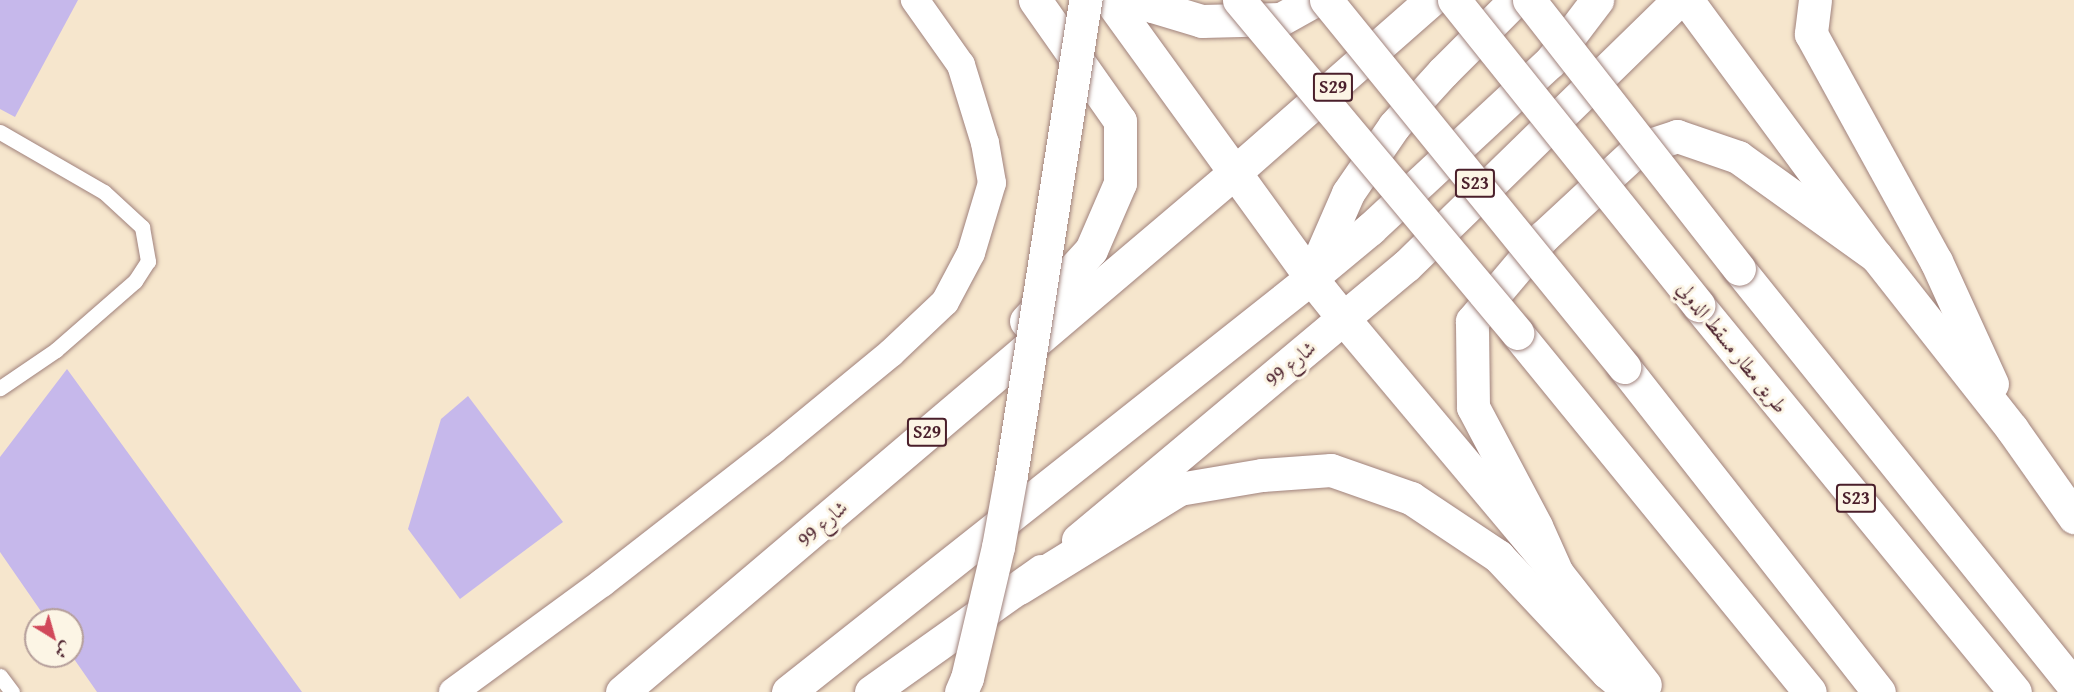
<!DOCTYPE html>
<html>
<head>
<meta charset="utf-8">
<style>
	body { margin:0 }
	#map { position:relative; width:2074px; height:692px; overflow:hidden; background:#f6e6cd; font-family:"Gentium Book Plus",Amiri,serif }
	div>[style] { position:absolute }
	[style*='--x'] { left:calc(var(--x)*1px); top:calc(var(--y)*1px); width:calc(var(--w)*1px); rotate:calc(var(--a)*1deg) }
	.building>* { inset:0; background:#c6b8eb }
	.roads { filter:drop-shadow(0 0 2px #a0827c) drop-shadow(0 0 2px #a0827c) }
	.service>* { height:15px; margin:-7.5px; padding:0 7.5px; transform-origin:7.5px; border-radius:7.5px; background:#fff }
	.minor>* { height:28px; margin:-14px; padding:0 14px; transform-origin:14px; border-radius:14px; background:#fff }
	.primary>* { height:33px; margin:-16.5px; padding:0 16.5px; transform-origin:16.5px; border-radius:16.5px; background:#fff }
	.trunk>* { height:33px; margin:-16.5px; padding:0 16.5px; transform-origin:16.5px; border-radius:16.5px; background:#fff }
	.bridges { filter:drop-shadow(0 0 2px #a0827c) drop-shadow(0 0 2px #a0827c) }
	.primary-bridge>* { height:33px; margin:-16.5px; padding:0 16.5px; transform-origin:16.5px; border-radius:16.5px; background:#fff }
	.trunk-bridge>* { height:33px; margin:-16.5px; padding:0 16.5px; transform-origin:16.5px; border-radius:16.5px; background:#fff }
	span { translate:-50% -50%; white-space:nowrap; text-align:center; line-height:1.15; -webkit-text-stroke:6px #fcf5e5; paint-order:stroke }
	.shield-label span { padding:2px 4px; background:#fcf5e5; border:2px solid; border-radius:4px; -webkit-text-stroke-width:0 }
	.shield-label { font-size:18px; color:#4a1f2b; font-weight:700 }
	.street-label { font-size:20px; color:#4a1f2b }
	.north { position:absolute; left:24px; top:608px; width:60px; height:60px; box-sizing:border-box; background:#fcf5e5; border:2px solid #b59f9b; border-radius:50%; rotate:143deg; font-size:16px; font-weight:700; line-height:24px; text-align:center; color:#4a1f2b }
	.north::after { content:''; display:block; margin:auto; width:21px; height:27px; background:#d1495b; clip-path:polygon(50% 0,100% 100%,50% 72%,0 100%) }
</style>
</head>
<body>
<div id="map">
	<div class="building">
		<i style="clip-path:polygon(0 0,78px 0,15px 117px,0 109px)"></i>
		<i style="clip-path:polygon(67px 369px,302px 692px,97px 692px,72px 656px,72px 620px,47px 620px,0 552px,0 457px)"></i>
		<i style="clip-path:polygon(468px 396px,563px 522px,460px 599px,408px 529px,441px 419px)"></i>
	</div>
	<div class="roads">
		<div class="service">
			<i style="--x:0;--y:132;--w:120;--a:30"></i>
			<i style="--x:104;--y:192;--w:52;--a:42.6"></i>
			<i style="--x:142;--y:227;--w:35;--a:80"></i>
			<i style="--x:148;--y:261;--w:24;--a:123"></i>
			<i style="--x:135;--y:281;--w:105;--a:138.9"></i>
			<i style="--x:56;--y:350;--w:68;--a:145.8"></i>
			<i style="--x:0;--y:676;--w:20;--a:53"></i>
		</div>
		<div class="minor">
			<i style="--x:453;--y:692;--w:185;--a:-36.2"></i>
			<i style="--x:602;--y:583;--w:217;--a:-37.9"></i>
			<i style="--x:773;--y:450;--w:153;--a:-39.4"></i>
			<i style="--x:891;--y:353;--w:74;--a:-43.4"></i>
			<i style="--x:945;--y:302;--w:55;--a:-62"></i>
			<i style="--x:971;--y:253;--w:73;--a:-73.3"></i>
			<i style="--x:992;--y:183;--w:41;--a:-99.9"></i>
			<i style="--x:985;--y:143;--w:82;--a:-107.1"></i>
			<i style="--x:961;--y:65;--w:80;--a:-125.3"></i>
		</div>
		<div class="primary">
			<i style="--x:1110;--y:0;--w:343;--a:54.1"></i>
			<i style="--x:1311;--y:278;--w:51;--a:51.3"></i>
			<i style="--x:1145;--y:0;--w:9;--a:41"></i>
			<i style="--x:1152;--y:6;--w:52;--a:16.7"></i>
			<i style="--x:1202;--y:21;--w:79;--a:-1.5"></i>
			<i style="--x:1281;--y:19;--w:39;--a:-29"></i>
			<i style="--x:1314;--y:271;--w:85;--a:-66.4"></i>
			<i style="--x:1348;--y:193;--w:81;--a:-55.5"></i>
			<i style="--x:1394;--y:126;--w:73;--a:-47.8"></i>
			<i style="--x:1443;--y:72;--w:102;--a:-45"></i>
			<i style="--x:1698;--y:305;--w:500;--a:50.68"></i>
			<i style="--x:1026;--y:321;--w:96;--a:-47.5"></i>
			<i style="--x:1091;--y:250;--w:73;--a:-66.6"></i>
			<i style="--x:1120;--y:183;--w:62;--a:-90"></i>
			<i style="--x:1120;--y:121;--w:148;--a:-125.1"></i>
			<i style="--x:1624;--y:367;--w:413;--a:51.9"></i>
			<i style="--x:1078;--y:540;--w:427;--a:-39.9"></i>
			<i style="--x:1406;--y:266;--w:381;--a:-44.3"></i>
			<i style="--x:622;--y:692;--w:802;--a:-40.3"></i>
			<i style="--x:1234;--y:173;--w:262;--a:-41.3"></i>
			<i style="--x:788;--y:692;--w:667;--a:-38.36"></i>
			<i style="--x:1311;--y:278;--w:77;--a:-39.7"></i>
			<i style="--x:1370;--y:229;--w:246;--a:-42.9"></i>
			<i style="--x:1550;--y:62;--w:78;--a:-52.8"></i>
			<i style="--x:871;--y:692;--w:209;--a:-35.4"></i>
		</div>
		<div class="trunk">
			<i style="--x:1687;--y:0;--w:318;--a:53.6"></i>
			<i style="--x:1876;--y:256;--w:220;--a:51.8"></i>
			<i style="--x:2012;--y:429;--w:108;--a:54.8"></i>
			<i style="--x:1815;--y:0;--w:34;--a:97"></i>
			<i style="--x:1811;--y:34;--w:259;--a:61.2"></i>
			<i style="--x:1936;--y:261;--w:135;--a:65.5"></i>
			<i style="--x:1739;--y:269;--w:535;--a:51.22"></i>
			<i style="--x:1343;--y:318;--w:333;--a:50"></i>
			<i style="--x:1557;--y:573;--w:142;--a:51.8"></i>
			<i style="--x:1517;--y:333;--w:463;--a:50.8"></i>
			<i style="--x:1557;--y:573;--w:51;--a:-114.1"></i>
			<i style="--x:1536;--y:526;--w:135;--a:-117.9"></i>
			<i style="--x:1473;--y:407;--w:86;--a:-90.7"></i>
			<i style="--x:1472;--y:321;--w:110;--a:-49.8"></i>
			<i style="--x:1543;--y:237;--w:129;--a:-42.8"></i>
			<i style="--x:1638;--y:149;--w:41;--a:-18.4"></i>
			<i style="--x:1677;--y:136;--w:65;--a:19"></i>
			<i style="--x:1738;--y:157;--w:170;--a:35.7"></i>
			<i style="--x:1019;--y:588;--w:188;--a:-31.7"></i>
			<i style="--x:1179;--y:489;--w:84;--a:-9.6"></i>
			<i style="--x:1262;--y:475;--w:69;--a:-4.1"></i>
			<i style="--x:1331;--y:470;--w:85;--a:19.3"></i>
			<i style="--x:1411;--y:498;--w:105;--a:33.7"></i>
			<i style="--x:1498;--y:556;--w:159;--a:46.8"></i>
			<i style="--x:1607;--y:672;--w:31;--a:40"></i>
		</div>
	</div>
	<div class="bridges">
		<div class="primary-bridge">
			<i style="--x:1326;--y:0;--w:473;--a:50.9"></i>
			<i style="--x:1454;--y:0;--w:391;--a:51.3"></i>
			<i style="--x:961;--y:692;--w:15;--a:-67"></i>
			<i style="--x:967;--y:678;--w:135;--a:-76.7"></i>
			<i style="--x:998;--y:547;--w:73;--a:-79.8"></i>
			<i style="--x:1011;--y:475;--w:481;--a:-81.1"></i>
		</div>
		<div class="trunk-bridge">
			<i style="--x:1239;--y:0;--w:434;--a:50.1"></i>
			<i style="--x:1529;--y:0;--w:341;--a:52"></i>
		</div>
	</div>
	<div class="shield-label">
		<span style="left:1333px;top:87px">S29</span>
		<span style="left:1475px;top:183px">S23</span>
		<span style="left:927px;top:432px">S29</span>
		<span style="left:1856px;top:498px">S23</span>
	</div>
	<div class="street-label">
		<span style="left:1733px;top:347px;rotate:51deg">طريق مطار مسقط الدولي</span>
		<span style="left:1290px;top:363px;rotate:-40deg">99 شارع</span>
		<span style="left:822px;top:523px;rotate:-41deg">99 شارع</span>
	</div>
	<div class="north">ش</div>
</div>
</body>
</html>
